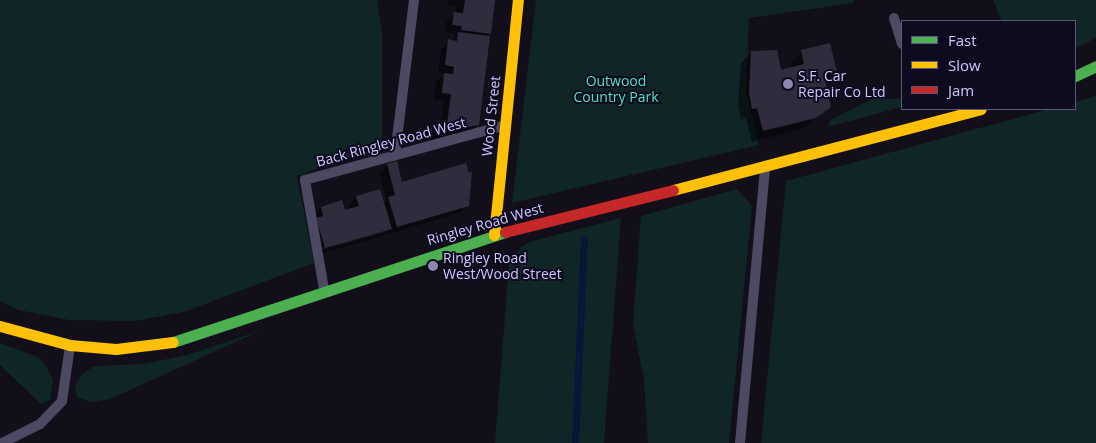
<!DOCTYPE html>
<html>
<head>
<meta charset="utf-8">
<style>
	body { margin:0 }
	#map { position:relative; width:1096px; height:443px; overflow:hidden; background:#120f1a; font-family:"Open Sans",sans-serif }
	div>[style] { position:absolute }
	[style*='--x'] { left:calc(var(--x)*1px); top:calc(var(--y)*1px); width:calc(var(--w)*1px); rotate:calc(var(--a)*1deg) }
	.green>* { inset:0; background:#0f2526 }
	.shadow>* { inset:0; background:#0007 }
	.stream>* { height:7px; margin:-3.5px; padding:0 3.5px; transform-origin:3.5px; border-radius:3.5px; background:#071639 }
	.building>* { inset:0; background:#302c3d }
	.lane>* { height:10px; margin:-5px; padding:0 5px; transform-origin:5px; border-radius:5px; background:#4c4a63 }
	.fast>* { height:11px; margin:-5.5px; padding:0 5.5px; transform-origin:5.5px; border-radius:5.5px; background:#4caf50 }
	.slow>* { height:11px; margin:-5.5px; padding:0 5.5px; transform-origin:5.5px; border-radius:5.5px; background:#ffc107 }
	.jam>* { height:11px; margin:-5.5px; padding:0 5.5px; transform-origin:5.5px; border-radius:5.5px; background:#c62828 }
	.dots>* { width:14px; height:14px; translate:-50% -50%; box-sizing:border-box; border:2px solid #0f0b1e; border-radius:50% }
	span { translate:-50% -50%; white-space:nowrap; text-align:center; line-height:1.15; -webkit-text-stroke:4px #0f0b1e; paint-order:stroke }
	.poi-label { font-size:14px; color:#d1c8ff }
	.left { translate:0 -50%; text-align:left }
	.park-label { font-size:14px; color:#4fe4c6 }
	.street-label { font-size:14px; color:#d1c8ff }
	.legend { position:absolute; left:901px; top:20px; width:175px; height:90px; box-sizing:border-box; background:#0f0b1e; border:1px solid #5d5778; margin:0; padding:6px 9px; list-style:none; font-size:15px; color:#d1c8ff }
	.legend li { display:flex; align-items:center; gap:10px; height:25px }
	.legend b { width:25px; border:1px solid #5d5778 }
</style>
</head>
<body>
<div id="map">
	<div class="green">
		<i style="clip-path:polygon(0 0,377px 0,382px 30px,382px 144px,297px 176px,314px 263px,184px 312px,134px 321px,69px 320px,19px 310px,0 301px)"></i>
		<i style="clip-path:polygon(536px 0,853px 0,853px 3px,749px 18px,746px 92px,759px 145px,512px 203px)"></i>
		<i style="clip-path:polygon(993px 0,1096px 0,1096px 38px,1075px 48px,1075px 21px,1002px 21px)"></i>
		<i style="clip-path:polygon(1096px 96px,1096px 443px,761px 443px,786px 181px,1049px 109px,1075px 109px,1075px 102px)"></i>
		<i style="clip-path:polygon(874px 98px,902px 99px,902px 107px,828px 127px,830px 120px)"></i>
		<i style="clip-path:polygon(737px 189px,752px 206px,729px 443px,648px 443px,644px 381px,633px 323px,641px 216px)"></i>
		<i style="clip-path:polygon(621px 218px,604px 443px,495px 443px,509px 264px,520px 248px,529px 242px)"></i>
		<i style="clip-path:polygon(262px 330px,110px 399px,90px 402px,77px 397px,75px 386px,83px 373px,94px 366px,143px 364px,187px 355px)"></i>
		<i style="clip-path:polygon(0 343px,38px 357px,46px 366px,53px 380px,50px 400px,41px 404px,0 365px)"></i>
	</div>
	<div class="shadow">
		<i style="clip-path:polygon(448px 0,494px 0,490px 33px,486px 37px,478px 124px,469px 132px,431px 139px,432px 132px,441px 124px,443px 101px,434px 100px,436px 82px,445px 74px,438px 73px,441px 49px,454px 38px,455px 33px,445px 32px,447px 21px,456px 14px,457px 6px,447px 5px)"></i>
		<i style="clip-path:polygon(752px 52px,780px 71px,792px 68px,791px 63px,802px 52px,836px 71px,825px 82px,830px 107px,804px 128px,752px 142px,746px 118px,741px 120px,738px 104px,741px 63px)"></i>
		<i style="clip-path:polygon(evenodd,387px 165px,402px 183px,467px 205px,459px 213px,389px 234px,388px 231px,383px 236px,317px 255px,313px 216px,321px 208px,341px 202px,344px 211px,350px 209px,349px 205px,357px 197px,383px 203px,387px 200px,379px 173px,387px 165px,383px 230px,383px 233px,319px 251px,319px 249px,383px 230px)"></i>
	</div>
	<div class="stream">
		<i style="--x:575;--y:443;--w:203;--a:-87.5"></i>
	</div>
	<div class="building">
		<i style="clip-path:polygon(465px 0,495px 0,491px 34px,461px 30px,462px 26px,452px 25px,454px 12px,463px 13px)"></i>
		<i style="clip-path:polygon(458px 32px,490px 36px,479px 125px,438px 132px,440px 123px,447px 124px,451px 94px,442px 93px,444px 73px,453px 74px,454px 67px,445px 65px,448px 39px,457px 41px)"></i>
		<i style="clip-path:polygon(830px 43px,837px 72px,824px 75px,831px 107px,816px 118px,763px 131px,757px 108px,752px 109px,749px 93px,751px 51px,777px 50px,781px 70px,804px 64px,801px 50px)"></i>
		<i style="clip-path:polygon(397px 161px,402px 182px,466px 163px,469px 173px,472px 171px,469px 206px,397px 227px,388px 197px,395px 195px,387px 164px)"></i>
		<i style="clip-path:polygon(380px 189px,392px 229px,325px 248px,316px 218px,323px 216px,321px 207px,342px 200px,345px 210px,359px 206px,356px 196px)"></i>
	</div>
	<div class="lane">
		<i style="--x:894;--y:18;--w:27;--a:73"></i>
		<i style="--x:395;--y:155;--w:156;--a:-83"></i>
		<i style="--x:324;--y:289;--w:111;--a:-99.9"></i>
		<i style="--x:305;--y:180;--w:204;--a:-15.3"></i>
		<i style="--x:2;--y:443;--w:42;--a:-26.6"></i>
		<i style="--x:40;--y:424;--w:32;--a:-46"></i>
		<i style="--x:62;--y:401;--w:56;--a:-81.7"></i>
		<i style="--x:740;--y:443;--w:276;--a:-84.8"></i>
	</div>
	<div class="fast">
		<i style="--x:1075;--y:76;--w:23;--a:-25"></i>
		<i style="--x:173;--y:342;--w:350;--a:-18.3"></i>
	</div>
	<div class="slow">
		<i style="--x:673;--y:190;--w:318;--a:-14.7"></i>
		<i style="--x:494;--y:235;--w:236;--a:-84.2"></i>
		<i style="--x:0;--y:326;--w:73;--a:15.2"></i>
		<i style="--x:70;--y:345;--w:46;--a:5"></i>
		<i style="--x:116;--y:349;--w:57;--a:-7"></i>
	</div>
	<div class="jam">
		<i style="--x:505;--y:232;--w:173;--a:-14"></i>
	</div>
	<div class="dots">
		<i style="left:788px;top:84px;background:#8e87af"></i>
		<i style="left:433px;top:266px;background:#8e87af"></i>
	</div>
	<div class="poi-label">
		<span class="left" style="left:798px;top:84px">S.F. Car<br>Repair Co Ltd</span>
		<span class="left" style="left:443px;top:266px">Ringley Road<br>West/Wood Street</span>
	</div>
	<div class="park-label">
		<span style="left:616px;top:89px">Outwood<br>Country Park</span>
	</div>
	<div class="street-label">
		<span style="left:491px;top:116px;rotate:-84deg">Wood Street</span>
		<span style="left:391px;top:142px;rotate:-15deg">Back Ringley Road West</span>
		<span style="left:485px;top:224px;rotate:-16deg">Ringley Road West</span>
	</div>
	<ul class="legend">
	<li><b style="height:6px;background:#4caf50"></b>Fast</li>
	<li><b style="height:6px;background:#ffc107"></b>Slow</li>
	<li><b style="height:6px;background:#c62828"></b>Jam</li>
	</ul>
</div>
</body>
</html>
